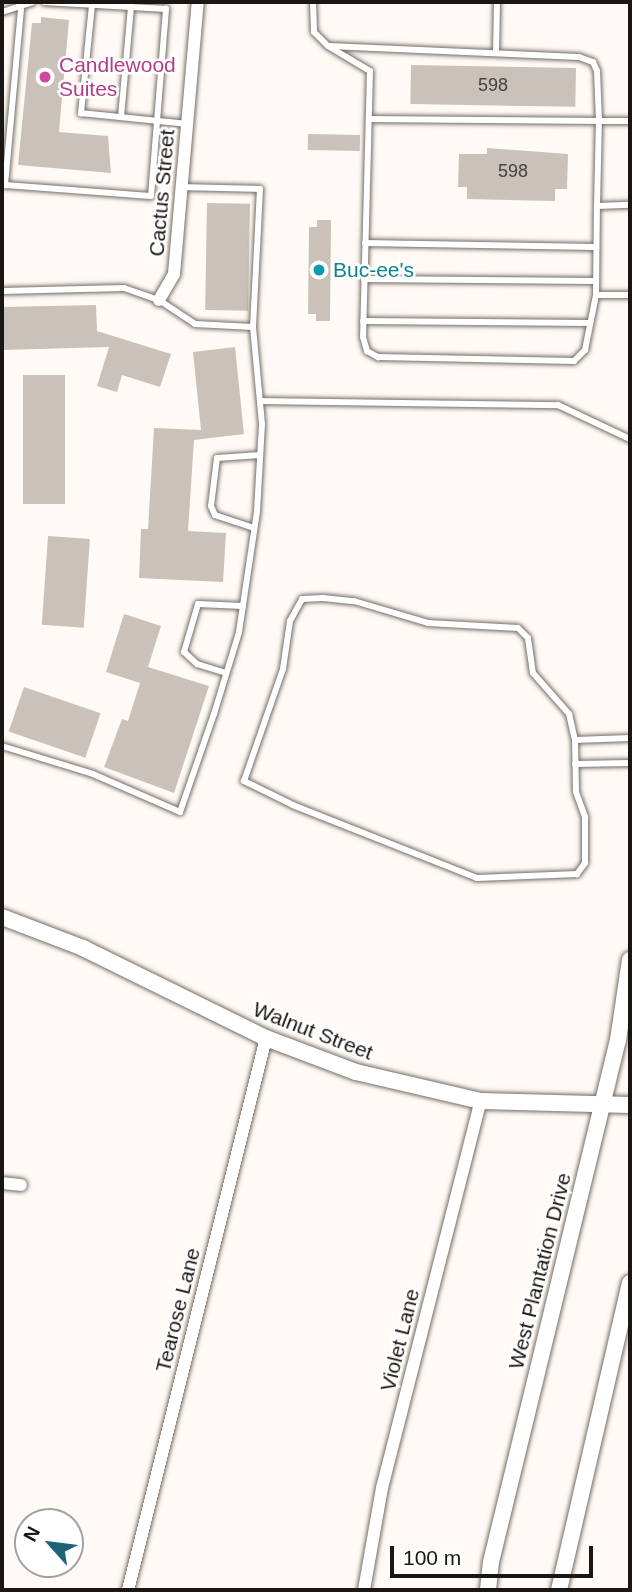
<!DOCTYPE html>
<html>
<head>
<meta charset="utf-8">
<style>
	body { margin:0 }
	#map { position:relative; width:632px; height:1592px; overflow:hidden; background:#fffaf5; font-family:Arial,sans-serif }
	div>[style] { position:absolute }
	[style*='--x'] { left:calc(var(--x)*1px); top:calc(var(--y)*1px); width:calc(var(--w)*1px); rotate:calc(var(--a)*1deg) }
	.building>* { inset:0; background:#cac2ba; transform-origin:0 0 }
	.roads { filter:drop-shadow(0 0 2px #756d66) drop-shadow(0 0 2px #756d66) }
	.lane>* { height:6px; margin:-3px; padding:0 3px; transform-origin:3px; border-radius:3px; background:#fff }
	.street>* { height:12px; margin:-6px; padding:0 6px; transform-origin:6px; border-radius:6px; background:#fff }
	.secondary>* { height:16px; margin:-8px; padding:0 8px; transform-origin:8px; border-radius:8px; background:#fff }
	.dots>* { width:19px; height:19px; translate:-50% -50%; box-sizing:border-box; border:4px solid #fff; border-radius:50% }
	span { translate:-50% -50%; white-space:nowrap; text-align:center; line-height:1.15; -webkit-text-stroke:5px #fff; paint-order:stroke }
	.number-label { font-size:18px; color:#45413e }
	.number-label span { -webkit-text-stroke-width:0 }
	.hotel-label { font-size:21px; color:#b23c85 }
	.left { translate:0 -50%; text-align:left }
	.street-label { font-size:21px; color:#191614 }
	.culture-label { font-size:21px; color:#0d838f }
	.frame { position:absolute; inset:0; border:4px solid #191614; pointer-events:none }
	.north { position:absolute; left:14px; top:1508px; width:70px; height:70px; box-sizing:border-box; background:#fff; border:2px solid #a3a2a1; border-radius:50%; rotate:298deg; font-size:19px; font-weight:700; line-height:28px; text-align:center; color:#191614 }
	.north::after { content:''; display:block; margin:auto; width:24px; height:32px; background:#1f6475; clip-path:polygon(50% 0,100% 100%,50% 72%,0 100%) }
	.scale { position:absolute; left:390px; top:1546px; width:203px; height:32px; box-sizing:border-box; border:4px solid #191614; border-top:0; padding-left:9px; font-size:21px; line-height:24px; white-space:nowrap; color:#191614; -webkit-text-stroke:5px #fff; paint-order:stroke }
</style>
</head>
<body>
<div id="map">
	<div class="building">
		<i style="clip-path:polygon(41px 17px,69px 20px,59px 132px,108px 136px,111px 173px,18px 165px,32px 23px,41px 23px)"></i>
		<i style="left:411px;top:65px;width:165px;height:39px;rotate:1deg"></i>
		<i style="left:308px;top:134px;width:52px;height:16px;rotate:1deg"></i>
		<i style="clip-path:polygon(487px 148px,568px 154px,567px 189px,555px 189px,555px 201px,467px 199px,467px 187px,458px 187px,459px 154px,487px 154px)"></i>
		<i style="left:207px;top:203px;width:43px;height:107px;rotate:1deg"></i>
		<i style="clip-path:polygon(317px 220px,331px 220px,330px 321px,316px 321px,316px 314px,308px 314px,309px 227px,317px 227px)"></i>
		<i style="clip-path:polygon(96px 305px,97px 331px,171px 354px,160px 387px,122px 375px,117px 392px,97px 386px,109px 347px,3px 350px,2px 307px)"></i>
		<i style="clip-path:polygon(235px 347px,244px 434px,194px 440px,188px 531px,226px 533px,223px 582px,139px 578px,141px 529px,148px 529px,154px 428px,201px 430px,193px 352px)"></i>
		<i style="left:23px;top:375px;width:42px;height:129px"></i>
		<i style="left:48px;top:536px;width:42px;height:89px;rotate:4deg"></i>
		<i style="clip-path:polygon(124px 614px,161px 626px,148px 667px,209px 686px,174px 793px,104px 767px,122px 719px,128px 721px,140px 683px,106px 672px)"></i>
		<i style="left:24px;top:687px;width:81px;height:47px;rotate:19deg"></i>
	</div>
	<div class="roads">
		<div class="lane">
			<i style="--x:313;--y:2;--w:30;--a:88"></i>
			<i style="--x:314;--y:32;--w:20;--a:45"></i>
			<i style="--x:328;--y:46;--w:49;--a:30.8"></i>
			<i style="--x:370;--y:71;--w:266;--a:91.5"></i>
			<i style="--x:363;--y:337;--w:15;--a:74"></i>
			<i style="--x:367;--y:351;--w:13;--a:29"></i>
			<i style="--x:378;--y:357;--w:196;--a:1.2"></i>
			<i style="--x:574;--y:361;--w:16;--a:-45"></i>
			<i style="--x:585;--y:350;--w:56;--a:-78.7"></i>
			<i style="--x:596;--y:295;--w:34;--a:0"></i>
			<i style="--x:92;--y:5;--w:109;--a:95.8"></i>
			<i style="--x:81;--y:113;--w:107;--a:5.9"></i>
			<i style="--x:21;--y:9;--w:177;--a:95.2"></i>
			<i style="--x:5;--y:185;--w:146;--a:4.3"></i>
			<i style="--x:151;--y:196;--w:188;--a:-85.4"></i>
			<i style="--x:166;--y:9;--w:122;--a:-176.7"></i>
			<i style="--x:2;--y:12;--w:32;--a:-18"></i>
			<i style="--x:329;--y:46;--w:250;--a:2.5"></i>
			<i style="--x:579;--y:57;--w:15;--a:20"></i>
			<i style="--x:593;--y:62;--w:10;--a:66"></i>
			<i style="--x:597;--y:71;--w:50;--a:87.7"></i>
			<i style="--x:599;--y:121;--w:230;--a:-179.5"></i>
			<i style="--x:496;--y:53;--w:51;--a:-88.9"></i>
			<i style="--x:121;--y:117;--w:109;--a:-84.8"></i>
			<i style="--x:597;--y:206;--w:85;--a:-88.7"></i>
			<i style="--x:599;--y:121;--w:31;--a:0"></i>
			<i style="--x:365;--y:243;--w:230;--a:1"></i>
			<i style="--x:364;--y:279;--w:230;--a:0.5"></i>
			<i style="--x:2;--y:291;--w:122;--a:-1.4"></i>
			<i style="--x:124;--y:288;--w:37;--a:19"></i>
			<i style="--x:159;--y:300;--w:43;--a:33.7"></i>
			<i style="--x:195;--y:324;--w:58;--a:3"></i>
			<i style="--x:596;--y:295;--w:89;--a:-89.4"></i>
			<i style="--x:597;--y:206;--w:33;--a:-2"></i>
			<i style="--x:363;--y:321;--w:227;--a:0.5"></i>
			<i style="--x:261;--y:401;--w:297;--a:0.8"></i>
			<i style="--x:558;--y:405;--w:80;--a:25.3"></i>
			<i style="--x:254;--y:528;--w:41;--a:-161.6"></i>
			<i style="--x:215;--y:515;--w:10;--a:-114"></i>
			<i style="--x:211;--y:506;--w:48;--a:-82.9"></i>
			<i style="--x:217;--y:458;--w:43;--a:-4"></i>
			<i style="--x:323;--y:598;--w:31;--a:6"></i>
			<i style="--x:354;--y:601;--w:77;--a:16.6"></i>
			<i style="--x:428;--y:623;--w:90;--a:3.2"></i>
			<i style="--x:518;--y:628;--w:14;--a:45"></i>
			<i style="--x:528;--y:638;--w:35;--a:82"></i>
			<i style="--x:533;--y:673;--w:55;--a:48.7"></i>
			<i style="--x:569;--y:714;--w:27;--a:77"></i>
			<i style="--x:575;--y:740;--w:52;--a:88.9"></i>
			<i style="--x:576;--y:792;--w:27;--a:70"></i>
			<i style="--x:585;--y:817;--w:46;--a:90"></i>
			<i style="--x:585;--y:863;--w:14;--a:126"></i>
			<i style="--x:577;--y:874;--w:100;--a:177.7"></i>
			<i style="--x:477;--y:878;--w:198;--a:-158.4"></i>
			<i style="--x:293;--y:805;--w:55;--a:-153.9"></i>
			<i style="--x:244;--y:781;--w:119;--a:-70.8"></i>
			<i style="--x:283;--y:669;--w:49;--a:-81.7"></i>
			<i style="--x:290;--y:621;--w:25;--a:-61"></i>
			<i style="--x:302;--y:599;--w:21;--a:-3"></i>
			<i style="--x:226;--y:673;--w:30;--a:-163"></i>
			<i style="--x:197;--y:664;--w:18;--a:-137"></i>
			<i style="--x:184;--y:652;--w:50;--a:-73.7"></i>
			<i style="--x:198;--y:604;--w:45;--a:2.5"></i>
			<i style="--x:575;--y:740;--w:55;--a:-2.1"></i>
			<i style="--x:2;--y:746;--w:95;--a:17.1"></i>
			<i style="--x:93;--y:774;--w:95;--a:23.6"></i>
			<i style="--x:180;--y:812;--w:104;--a:-70.9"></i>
			<i style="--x:214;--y:714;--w:86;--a:-73"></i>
			<i style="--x:239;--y:632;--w:122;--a:-81.5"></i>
			<i style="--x:257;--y:511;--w:87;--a:-86.7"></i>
			<i style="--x:262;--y:424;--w:97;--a:-95.3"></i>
			<i style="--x:253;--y:327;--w:138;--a:-87.1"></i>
			<i style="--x:260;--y:189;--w:78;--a:-178.5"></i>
			<i style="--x:575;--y:764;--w:55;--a:-1"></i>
		</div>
		<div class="street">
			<i style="--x:159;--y:300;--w:30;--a:-60"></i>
			<i style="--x:174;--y:274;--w:273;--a:-85"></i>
			<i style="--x:2;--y:1183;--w:19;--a:6"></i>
			<i style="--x:128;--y:1590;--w:569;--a:-75.96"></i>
			<i style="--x:364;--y:1590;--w:104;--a:-80"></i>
			<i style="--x:382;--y:1488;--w:399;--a:-75.7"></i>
		</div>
		<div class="secondary">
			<i style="--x:2;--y:917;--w:87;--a:20.9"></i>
			<i style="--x:83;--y:948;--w:204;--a:26.2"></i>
			<i style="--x:266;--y:1038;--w:96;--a:20.7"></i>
			<i style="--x:356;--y:1072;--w:128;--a:13.1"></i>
			<i style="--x:481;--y:1101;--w:149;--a:1.5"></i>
			<i style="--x:488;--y:1590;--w:28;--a:-84"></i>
			<i style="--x:491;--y:1562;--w:537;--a:-76.33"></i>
			<i style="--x:618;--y:1040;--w:81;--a:-81.5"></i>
			<i style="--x:559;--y:1590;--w:315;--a:-77"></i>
		</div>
	</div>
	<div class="dots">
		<i style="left:45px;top:77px;background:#d1479c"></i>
		<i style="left:319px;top:270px;background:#0f9aa8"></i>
	</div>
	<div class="number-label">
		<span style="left:493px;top:85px">598</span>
		<span style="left:513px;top:171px">598</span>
	</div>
	<div class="hotel-label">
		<span class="left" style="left:59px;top:77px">Candlewood<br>Suites</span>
	</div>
	<div class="street-label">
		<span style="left:162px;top:193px;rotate:-85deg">Cactus Street</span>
		<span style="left:313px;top:1031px;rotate:21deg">Walnut Street</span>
		<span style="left:540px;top:1271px;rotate:-76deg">West Plantation Drive</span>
		<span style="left:178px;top:1310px;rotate:-76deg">Tearose Lane</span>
		<span style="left:400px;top:1340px;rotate:-76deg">Violet Lane</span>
	</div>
	<div class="culture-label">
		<span class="left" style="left:333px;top:270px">Buc-ee's</span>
	</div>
	<div class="frame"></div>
	<div class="north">N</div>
	<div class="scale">100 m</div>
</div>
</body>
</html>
